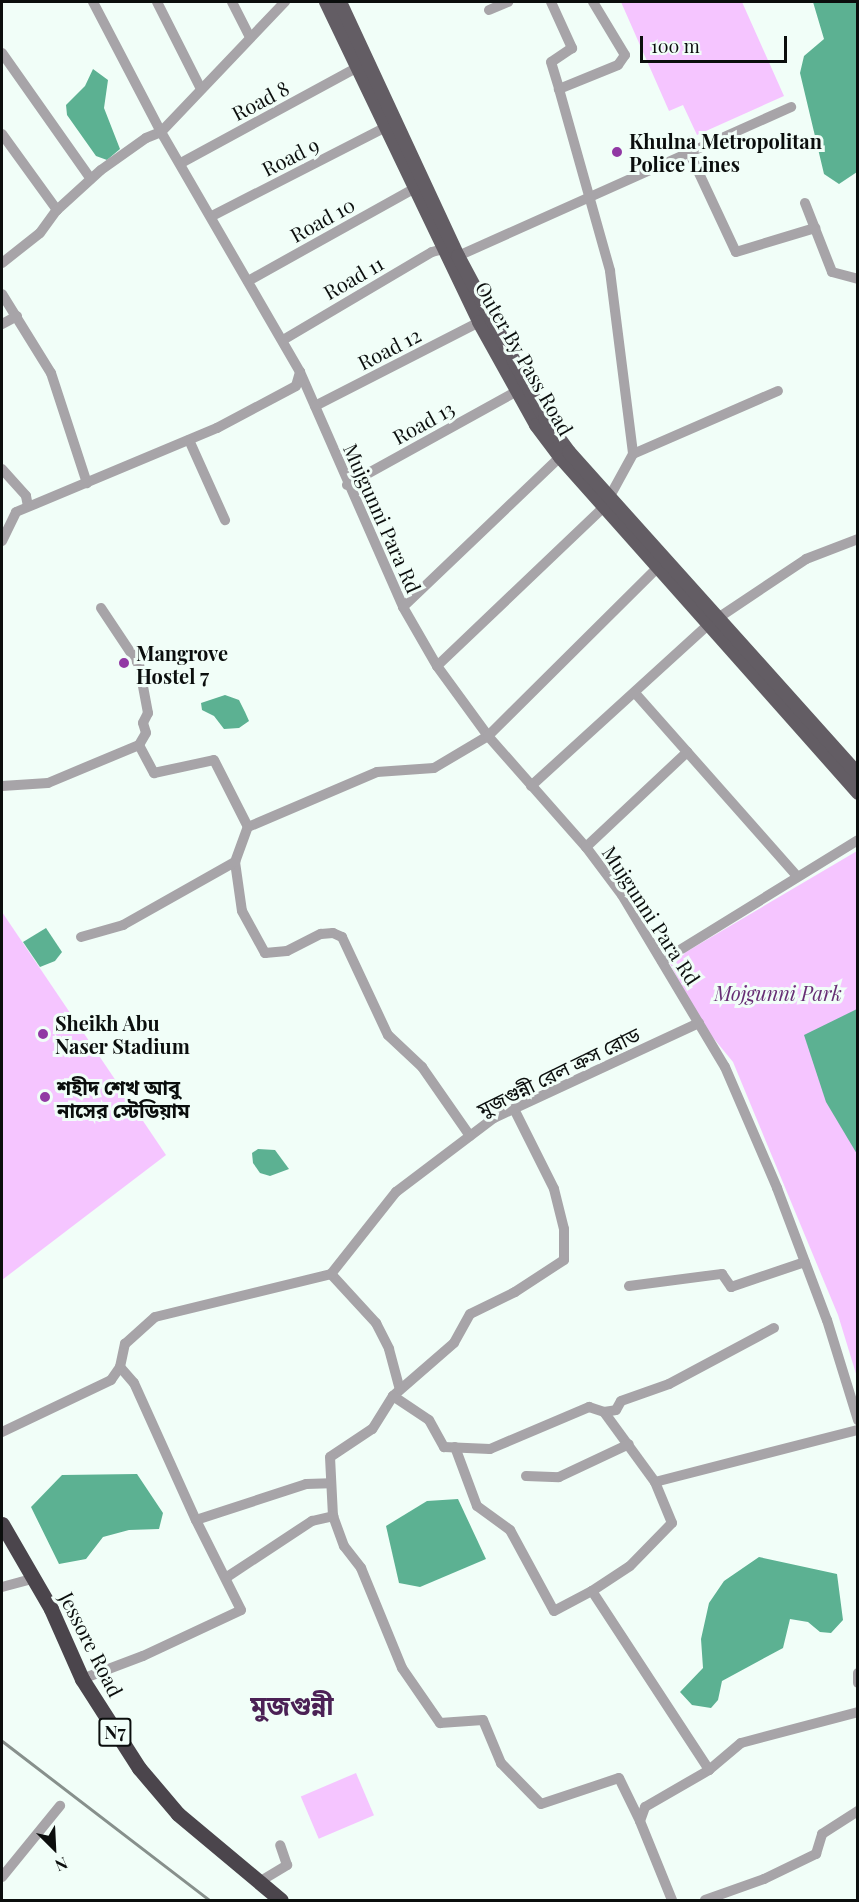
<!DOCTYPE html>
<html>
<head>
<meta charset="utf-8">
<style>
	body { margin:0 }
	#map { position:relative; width:859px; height:1902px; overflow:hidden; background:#f1fef8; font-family:"Playfair Display","Noto Sans Bengali",serif }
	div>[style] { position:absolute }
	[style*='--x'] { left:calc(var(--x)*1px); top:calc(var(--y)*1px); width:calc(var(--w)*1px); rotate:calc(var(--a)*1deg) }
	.green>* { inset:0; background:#f5c5ff; transform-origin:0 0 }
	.water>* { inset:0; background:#5cb192 }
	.minor>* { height:10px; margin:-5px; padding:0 5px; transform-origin:5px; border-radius:5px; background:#a7a4a8 }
	.major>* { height:14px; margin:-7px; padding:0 7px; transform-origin:7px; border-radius:7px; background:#635d64 }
	.highway>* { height:15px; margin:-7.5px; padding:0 7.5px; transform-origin:7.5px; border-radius:7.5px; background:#4b454c }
	.rail>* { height:3px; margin:-1.5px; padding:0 1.5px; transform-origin:1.5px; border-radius:1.5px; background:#87908c }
	.dots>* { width:16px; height:16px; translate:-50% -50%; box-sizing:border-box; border:3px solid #f1fef8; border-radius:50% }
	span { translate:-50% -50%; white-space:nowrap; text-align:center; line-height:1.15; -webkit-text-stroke:6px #f1fef8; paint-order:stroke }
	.shield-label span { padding:2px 4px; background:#f1fef8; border:2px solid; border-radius:4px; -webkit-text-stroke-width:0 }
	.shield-label { font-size:18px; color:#0b0e0d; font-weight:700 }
	.street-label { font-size:20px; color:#0b0e0d }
	.poi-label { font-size:20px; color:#0b0e0d; font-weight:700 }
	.left { translate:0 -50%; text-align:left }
	.park-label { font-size:20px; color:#672e74; font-style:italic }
	.district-label { font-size:26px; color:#4b2155; font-weight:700 }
	.frame { position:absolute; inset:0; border:3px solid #0b0e0d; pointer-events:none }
	.north { position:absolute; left:24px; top:1818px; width:60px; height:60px; -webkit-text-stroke:4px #f1fef8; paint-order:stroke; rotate:156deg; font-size:16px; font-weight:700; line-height:24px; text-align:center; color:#0b0e0d }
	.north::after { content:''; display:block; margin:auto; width:21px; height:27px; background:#0b0e0d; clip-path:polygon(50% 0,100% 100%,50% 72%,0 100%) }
	.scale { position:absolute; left:640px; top:36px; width:147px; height:27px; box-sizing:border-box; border:3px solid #0b0e0d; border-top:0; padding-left:8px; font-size:18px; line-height:21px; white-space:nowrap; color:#0b0e0d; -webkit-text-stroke:4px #f1fef8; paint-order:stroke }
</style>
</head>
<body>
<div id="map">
	<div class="green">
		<i style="clip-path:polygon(621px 2px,742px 2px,784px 96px,697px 135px,683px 105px,669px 111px)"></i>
		<i style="clip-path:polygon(857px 851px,858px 1376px,857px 1377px,838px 1315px,733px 1062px,701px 1023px,669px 962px)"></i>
		<i style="clip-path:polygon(2px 912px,166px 1155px,2px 1280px)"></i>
		<i style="left:356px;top:1773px;width:46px;height:60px;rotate:67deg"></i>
	</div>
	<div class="water">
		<i style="clip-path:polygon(813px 2px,857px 2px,857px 172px,839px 184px,824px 174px,800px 73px,804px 56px,824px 39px)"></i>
		<i style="clip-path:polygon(93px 69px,108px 80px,104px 108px,120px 149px,107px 160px,96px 156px,67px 115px,66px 105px,85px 86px)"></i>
		<i style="clip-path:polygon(225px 695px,239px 700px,245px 712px,249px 721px,239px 728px,224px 729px,214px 716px,202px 710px,201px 703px)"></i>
		<i style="clip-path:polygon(46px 928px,62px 952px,55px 961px,40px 967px,23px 942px)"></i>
		<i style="clip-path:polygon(857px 1009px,857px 1154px,826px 1102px,804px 1035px)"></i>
		<i style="clip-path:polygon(258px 1149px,275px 1150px,289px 1169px,270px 1176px,260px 1173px,253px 1163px,252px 1153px)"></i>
		<i style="clip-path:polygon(137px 1474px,163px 1513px,159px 1529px,129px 1530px,103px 1537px,86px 1559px,59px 1564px,31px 1507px,62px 1475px)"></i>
		<i style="clip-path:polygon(458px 1499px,486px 1559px,420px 1587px,399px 1583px,386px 1526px,427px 1501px)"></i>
		<i style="clip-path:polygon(759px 1557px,837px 1574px,843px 1620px,831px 1633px,820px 1632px,808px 1622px,790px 1619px,783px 1648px,722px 1681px,718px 1700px,711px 1708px,692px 1705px,680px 1692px,703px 1668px,701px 1639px,709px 1603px,724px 1581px)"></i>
	</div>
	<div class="minor">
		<i style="--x:93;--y:2;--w:147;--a:62.4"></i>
		<i style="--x:161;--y:132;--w:277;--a:59.9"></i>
		<i style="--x:300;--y:372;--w:257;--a:66.3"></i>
		<i style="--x:403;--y:607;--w:68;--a:60"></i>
		<i style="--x:437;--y:666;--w:87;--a:53.9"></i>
		<i style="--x:488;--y:736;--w:148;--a:48.6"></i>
		<i style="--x:586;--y:847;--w:60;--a:53.1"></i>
		<i style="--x:622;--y:895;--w:200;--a:59.1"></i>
		<i style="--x:725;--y:1067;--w:132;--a:66.7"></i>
		<i style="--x:777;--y:1188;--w:141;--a:69.3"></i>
		<i style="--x:827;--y:1320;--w:105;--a:72.8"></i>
		<i style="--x:157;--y:2;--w:97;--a:63.2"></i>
		<i style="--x:232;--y:2;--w:39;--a:63"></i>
		<i style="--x:551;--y:2;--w:51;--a:65.5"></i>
		<i style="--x:572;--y:48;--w:25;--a:146"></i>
		<i style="--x:551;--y:62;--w:28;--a:73"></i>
		<i style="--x:593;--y:2;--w:62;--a:58.9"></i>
		<i style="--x:625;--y:55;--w:12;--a:125"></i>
		<i style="--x:618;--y:65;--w:64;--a:157.9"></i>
		<i style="--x:559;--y:89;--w:189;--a:74.3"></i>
		<i style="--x:610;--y:271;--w:184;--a:82.8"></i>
		<i style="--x:489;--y:10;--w:21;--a:-23"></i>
		<i style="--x:2;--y:53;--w:154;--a:54.8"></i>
		<i style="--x:2;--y:134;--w:94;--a:54.1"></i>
		<i style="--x:690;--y:154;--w:108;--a:64.9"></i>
		<i style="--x:736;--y:252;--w:83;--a:-16.9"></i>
		<i style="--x:181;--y:163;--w:199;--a:-28.5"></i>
		<i style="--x:805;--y:203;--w:74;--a:68.6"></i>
		<i style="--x:832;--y:272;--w:27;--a:15"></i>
		<i style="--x:212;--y:216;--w:193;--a:-27.1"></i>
		<i style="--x:458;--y:256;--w:365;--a:-24.1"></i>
		<i style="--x:2;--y:263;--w:48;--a:-38.3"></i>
		<i style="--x:40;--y:233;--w:29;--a:-54"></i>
		<i style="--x:57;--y:210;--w:59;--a:-42.3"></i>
		<i style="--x:101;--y:170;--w:55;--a:-35.4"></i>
		<i style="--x:146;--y:138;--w:16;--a:-22"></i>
		<i style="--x:161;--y:132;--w:180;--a:-46.4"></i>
		<i style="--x:248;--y:281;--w:189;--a:-29.1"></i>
		<i style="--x:2;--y:294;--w:93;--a:58.2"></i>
		<i style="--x:51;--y:373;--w:116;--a:71.9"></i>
		<i style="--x:2;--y:324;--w:17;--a:-28"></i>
		<i style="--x:283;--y:340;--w:173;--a:-30.6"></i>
		<i style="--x:432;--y:252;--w:11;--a:-15"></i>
		<i style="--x:315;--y:406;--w:184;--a:-27.1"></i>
		<i style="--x:189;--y:440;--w:88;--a:65.8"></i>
		<i style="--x:2;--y:469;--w:36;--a:48"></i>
		<i style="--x:26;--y:496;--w:10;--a:79"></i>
		<i style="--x:347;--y:485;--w:194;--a:-28.9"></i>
		<i style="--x:2;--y:541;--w:32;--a:-64"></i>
		<i style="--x:16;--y:512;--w:218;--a:-22.7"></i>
		<i style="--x:217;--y:428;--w:89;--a:-28"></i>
		<i style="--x:296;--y:386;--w:15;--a:-74"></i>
		<i style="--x:403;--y:607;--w:217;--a:-43.7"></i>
		<i style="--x:101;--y:608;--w:69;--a:56.3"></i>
		<i style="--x:139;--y:665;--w:49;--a:79.4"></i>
		<i style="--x:148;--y:713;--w:11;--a:117"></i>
		<i style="--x:143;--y:723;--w:10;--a:73"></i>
		<i style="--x:146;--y:733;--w:14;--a:120"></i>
		<i style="--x:718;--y:618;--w:106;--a:-33.8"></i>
		<i style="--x:806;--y:559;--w:56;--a:-21"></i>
		<i style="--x:437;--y:666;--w:231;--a:-43.6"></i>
		<i style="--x:604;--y:507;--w:60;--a:-61.3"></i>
		<i style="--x:633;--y:454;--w:158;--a:-23.5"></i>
		<i style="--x:635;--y:693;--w:244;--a:48.5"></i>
		<i style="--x:2;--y:786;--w:46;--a:-3.7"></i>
		<i style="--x:48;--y:783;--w:99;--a:-22.7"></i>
		<i style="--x:139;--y:745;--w:32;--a:62"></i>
		<i style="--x:154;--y:773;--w:61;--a:-12.2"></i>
		<i style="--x:214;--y:760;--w:75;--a:63.1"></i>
		<i style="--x:248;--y:827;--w:140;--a:-23.1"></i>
		<i style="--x:377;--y:772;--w:57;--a:-4"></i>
		<i style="--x:434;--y:768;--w:63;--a:-30.7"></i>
		<i style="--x:488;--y:736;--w:240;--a:-44.8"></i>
		<i style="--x:531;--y:786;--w:241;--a:-42.3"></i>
		<i style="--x:586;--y:847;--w:139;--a:-43.2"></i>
		<i style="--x:235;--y:862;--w:49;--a:81.9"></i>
		<i style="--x:242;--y:911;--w:48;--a:61.3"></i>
		<i style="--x:265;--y:953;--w:22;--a:-5"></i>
		<i style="--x:287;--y:951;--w:38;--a:-27"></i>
		<i style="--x:321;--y:934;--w:12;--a:-5"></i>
		<i style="--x:333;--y:933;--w:10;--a:24"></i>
		<i style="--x:342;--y:937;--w:108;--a:64.9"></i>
		<i style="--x:388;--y:1035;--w:47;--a:43.3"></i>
		<i style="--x:422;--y:1067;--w:84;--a:55.2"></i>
		<i style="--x:81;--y:937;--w:44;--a:-15.9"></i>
		<i style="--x:123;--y:925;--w:129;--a:-29.4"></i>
		<i style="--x:235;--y:862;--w:37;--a:-70"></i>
		<i style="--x:662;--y:961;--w:230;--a:-31.7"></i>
		<i style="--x:514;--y:1109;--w:89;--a:63.4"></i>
		<i style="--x:554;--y:1189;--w:41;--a:76"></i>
		<i style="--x:564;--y:1229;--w:31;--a:90"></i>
		<i style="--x:564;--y:1260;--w:59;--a:146.9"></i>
		<i style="--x:515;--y:1292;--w:50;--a:153.9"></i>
		<i style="--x:470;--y:1314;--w:33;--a:119"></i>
		<i style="--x:454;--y:1343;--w:81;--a:139"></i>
		<i style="--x:393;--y:1396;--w:39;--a:122"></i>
		<i style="--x:372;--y:1429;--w:50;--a:146.3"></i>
		<i style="--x:330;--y:1457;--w:59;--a:87.1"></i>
		<i style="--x:333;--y:1516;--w:32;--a:70"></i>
		<i style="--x:344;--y:1546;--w:28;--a:52"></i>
		<i style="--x:361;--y:1568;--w:108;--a:67.7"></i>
		<i style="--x:402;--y:1668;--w:67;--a:55.4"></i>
		<i style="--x:440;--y:1723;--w:43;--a:-4"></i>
		<i style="--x:483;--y:1720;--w:47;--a:67.3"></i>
		<i style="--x:501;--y:1763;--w:57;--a:45.7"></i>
		<i style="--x:541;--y:1804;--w:82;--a:-18.4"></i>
		<i style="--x:619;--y:1778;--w:48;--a:64"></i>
		<i style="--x:331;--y:1274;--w:67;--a:47.4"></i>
		<i style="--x:376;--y:1323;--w:29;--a:63"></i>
		<i style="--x:389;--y:1349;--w:42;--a:75"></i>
		<i style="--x:629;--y:1286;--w:94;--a:-7.4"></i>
		<i style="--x:722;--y:1274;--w:16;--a:55"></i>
		<i style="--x:731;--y:1287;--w:78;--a:-18.7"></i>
		<i style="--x:120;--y:1367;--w:21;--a:49"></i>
		<i style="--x:134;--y:1383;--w:150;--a:65.7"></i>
		<i style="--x:393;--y:1396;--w:43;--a:33.7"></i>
		<i style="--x:429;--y:1420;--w:31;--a:61"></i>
		<i style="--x:444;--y:1447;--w:46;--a:2.5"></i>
		<i style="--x:490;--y:1449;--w:108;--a:-23"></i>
		<i style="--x:589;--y:1407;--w:16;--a:18"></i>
		<i style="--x:604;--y:1412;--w:12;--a:-9"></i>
		<i style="--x:616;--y:1410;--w:10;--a:-61"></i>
		<i style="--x:621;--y:1401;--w:51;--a:-19.5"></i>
		<i style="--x:669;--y:1384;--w:119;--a:-28.1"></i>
		<i style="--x:604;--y:1412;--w:87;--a:53.9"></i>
		<i style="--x:655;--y:1482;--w:210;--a:-14.4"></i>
		<i style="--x:2;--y:1432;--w:121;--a:-25.5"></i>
		<i style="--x:111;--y:1380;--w:16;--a:-55"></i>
		<i style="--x:120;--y:1367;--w:24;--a:-78"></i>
		<i style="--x:125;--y:1344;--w:40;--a:-42"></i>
		<i style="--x:155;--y:1317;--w:181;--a:-13.7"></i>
		<i style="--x:331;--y:1274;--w:105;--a:-51.6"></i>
		<i style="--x:396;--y:1192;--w:123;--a:-37.1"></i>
		<i style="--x:494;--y:1118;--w:226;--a:-24.9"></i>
		<i style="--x:455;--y:1447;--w:63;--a:69.6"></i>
		<i style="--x:477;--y:1506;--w:41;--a:36"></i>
		<i style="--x:510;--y:1530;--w:92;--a:61.5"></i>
		<i style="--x:554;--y:1611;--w:43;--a:-27.8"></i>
		<i style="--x:592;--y:1591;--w:214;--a:56.8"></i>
		<i style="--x:526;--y:1476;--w:33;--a:2"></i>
		<i style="--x:559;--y:1477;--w:77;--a:-25.2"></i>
		<i style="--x:227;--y:1577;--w:102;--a:-33.4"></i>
		<i style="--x:312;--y:1521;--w:22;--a:-13"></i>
		<i style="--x:2;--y:1587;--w:34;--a:-15"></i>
		<i style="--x:592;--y:1591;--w:45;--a:-33.3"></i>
		<i style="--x:630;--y:1566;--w:60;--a:-45.7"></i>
		<i style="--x:672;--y:1523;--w:44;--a:-112.5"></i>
		<i style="--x:858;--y:1673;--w:10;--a:90"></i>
		<i style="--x:82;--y:1679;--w:65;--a:-20.7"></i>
		<i style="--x:143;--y:1656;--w:108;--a:-25.1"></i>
		<i style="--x:241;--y:1610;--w:101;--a:-116.6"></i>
		<i style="--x:196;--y:1520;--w:116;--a:-18.1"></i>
		<i style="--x:306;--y:1484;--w:24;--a:-2"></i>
		<i style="--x:2;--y:1877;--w:92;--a:-50.8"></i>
		<i style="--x:259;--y:1882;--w:33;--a:-31"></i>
		<i style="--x:287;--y:1865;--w:21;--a:-109"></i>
		<i style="--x:672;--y:1900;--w:85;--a:-112.1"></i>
		<i style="--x:640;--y:1821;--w:15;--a:-70"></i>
		<i style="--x:645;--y:1807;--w:74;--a:-30"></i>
		<i style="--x:709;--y:1770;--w:42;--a:-40.2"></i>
		<i style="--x:741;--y:1743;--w:121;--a:-14.8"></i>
		<i style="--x:705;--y:1900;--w:63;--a:-19.6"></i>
		<i style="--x:764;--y:1879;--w:58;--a:-25.7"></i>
		<i style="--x:816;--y:1854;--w:21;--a:-73"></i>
		<i style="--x:822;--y:1834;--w:43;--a:-32.6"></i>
	</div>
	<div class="major">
		<i style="--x:326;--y:2;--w:355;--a:64.4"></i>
		<i style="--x:479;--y:322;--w:118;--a:61"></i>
		<i style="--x:536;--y:425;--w:40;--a:53"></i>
		<i style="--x:560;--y:457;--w:449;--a:48.4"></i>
		<i style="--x:340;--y:2;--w:280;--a:65.1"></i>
		<i style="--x:458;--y:256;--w:185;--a:61.9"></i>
		<i style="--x:545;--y:419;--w:41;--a:54"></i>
		<i style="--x:569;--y:452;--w:433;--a:48.1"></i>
	</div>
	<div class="highway">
		<i style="--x:2;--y:1524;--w:98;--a:60"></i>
		<i style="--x:51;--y:1609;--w:77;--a:66.1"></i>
		<i style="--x:82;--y:1679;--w:106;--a:57.4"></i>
		<i style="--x:139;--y:1768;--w:60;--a:49.7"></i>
		<i style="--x:178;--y:1814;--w:134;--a:39.9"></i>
	</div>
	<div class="rail">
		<i style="--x:2;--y:1741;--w:261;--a:37.5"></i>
	</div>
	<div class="dots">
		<i style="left:617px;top:152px;background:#9138a4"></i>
		<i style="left:124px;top:663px;background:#9138a4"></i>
		<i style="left:43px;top:1034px;background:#9138a4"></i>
		<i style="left:45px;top:1097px;background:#9138a4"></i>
	</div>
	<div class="shield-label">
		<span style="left:115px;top:1732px">N7</span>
	</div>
	<div class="street-label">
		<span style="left:260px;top:100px;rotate:-28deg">Road 8</span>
		<span style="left:290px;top:156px;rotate:-27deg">Road 9</span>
		<span style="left:322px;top:219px;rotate:-29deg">Road 10</span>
		<span style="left:353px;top:277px;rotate:-30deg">Road 11</span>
		<span style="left:389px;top:348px;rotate:-27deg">Road 12</span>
		<span style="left:525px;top:358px;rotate:60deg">Outer By Pass Road</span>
		<span style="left:423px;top:422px;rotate:-29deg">Road 13</span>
		<span style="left:383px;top:518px;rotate:66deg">Mujgunni Para Rd</span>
		<span style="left:652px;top:915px;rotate:57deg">Mujgunni Para Rd</span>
		<span style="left:558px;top:1071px;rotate:-26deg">মুজগুন্নী রেল ক্রস রোড</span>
		<span style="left:92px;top:1644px;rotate:63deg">Jessore Road</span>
	</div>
	<div class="poi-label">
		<span class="left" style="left:629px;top:152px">Khulna Metropolitan<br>Police Lines</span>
		<span class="left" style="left:136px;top:664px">Mangrove<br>Hostel 7</span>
		<span class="left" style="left:55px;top:1034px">Sheikh Abu<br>Naser Stadium</span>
		<span class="left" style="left:57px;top:1098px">শহীদ শেখ আবু<br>নাসের স্টেডিয়াম</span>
	</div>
	<div class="park-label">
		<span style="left:778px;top:992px">Mojgunni Park</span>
	</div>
	<div class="district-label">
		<span style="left:292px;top:1705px">মুজগুন্নী</span>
	</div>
	<div class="frame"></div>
	<div class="north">N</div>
	<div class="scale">100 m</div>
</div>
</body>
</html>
